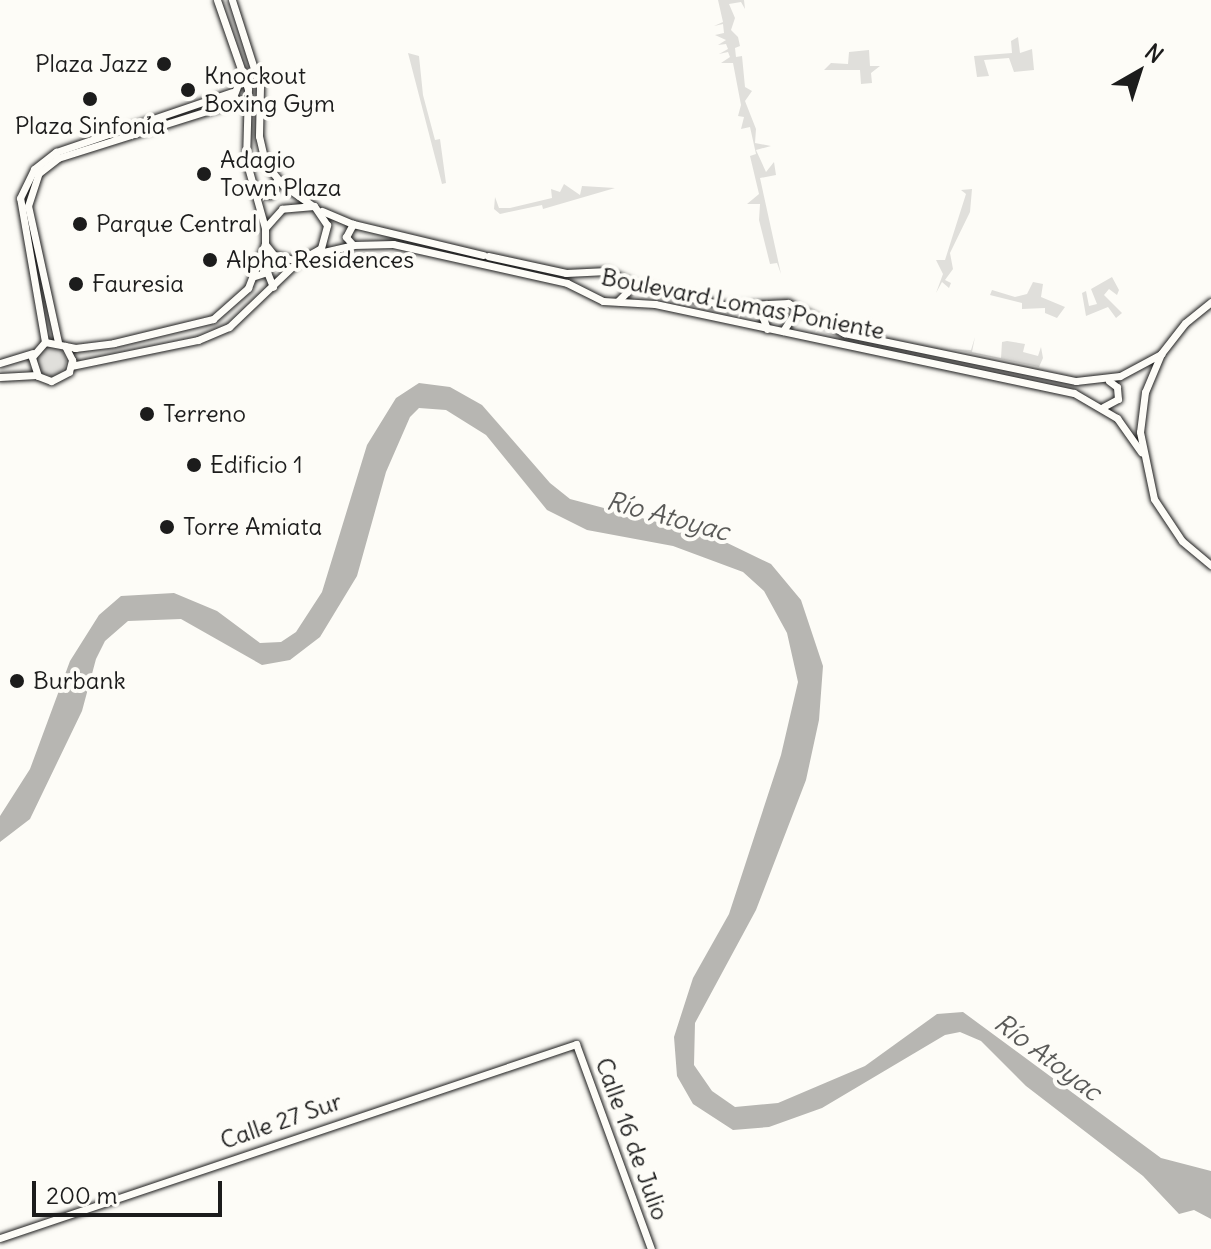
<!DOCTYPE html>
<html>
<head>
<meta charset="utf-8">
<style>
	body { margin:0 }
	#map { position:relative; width:1211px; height:1249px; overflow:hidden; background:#fdfcf7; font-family:Delius,sans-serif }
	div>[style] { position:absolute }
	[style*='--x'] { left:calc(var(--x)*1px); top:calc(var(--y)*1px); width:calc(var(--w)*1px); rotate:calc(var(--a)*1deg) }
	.green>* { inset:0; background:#e0dfdb }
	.round { border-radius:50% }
	.water>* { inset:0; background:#b7b6b2 }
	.roads { filter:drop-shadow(0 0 2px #1c1c1c) drop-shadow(0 0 2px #1c1c1c) }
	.secondary>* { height:7px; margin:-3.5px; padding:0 3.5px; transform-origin:3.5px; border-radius:3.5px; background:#fdfcf7 }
	.dots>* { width:22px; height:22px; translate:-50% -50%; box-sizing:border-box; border:4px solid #fdfcf7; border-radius:50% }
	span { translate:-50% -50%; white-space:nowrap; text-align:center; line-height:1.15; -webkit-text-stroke:8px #fdfcf7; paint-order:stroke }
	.poi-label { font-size:24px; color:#1c1c1c }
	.right { translate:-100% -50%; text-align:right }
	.left { translate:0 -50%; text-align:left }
	.street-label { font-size:24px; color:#1c1c1c }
	.water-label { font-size:26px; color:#5a5a58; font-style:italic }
	.north { position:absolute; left:1099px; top:32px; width:80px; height:80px; -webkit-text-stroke:6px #fdfcf7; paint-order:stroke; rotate:39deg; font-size:22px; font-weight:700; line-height:32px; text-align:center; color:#1c1c1c }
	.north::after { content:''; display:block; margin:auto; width:28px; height:36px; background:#1c1c1c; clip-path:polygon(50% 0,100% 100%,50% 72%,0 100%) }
	.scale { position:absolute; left:32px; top:1181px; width:190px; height:36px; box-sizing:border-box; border:4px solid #1c1c1c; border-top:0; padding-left:10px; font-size:24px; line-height:28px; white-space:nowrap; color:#1c1c1c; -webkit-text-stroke:6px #fdfcf7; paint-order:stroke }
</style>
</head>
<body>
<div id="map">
	<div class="green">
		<i style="clip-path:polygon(718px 0,744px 0,745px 9px,741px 2px,729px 4px,735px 18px,731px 30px,738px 37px,740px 46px,735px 48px,736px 57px,742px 56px,745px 87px,752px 91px,745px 101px,756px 129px,755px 143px,771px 146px,756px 150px,766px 172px,774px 162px,776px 175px,760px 178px,781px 274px,777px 263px,770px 264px,759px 220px,760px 204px,747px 204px,759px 194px,750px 156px,756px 154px,750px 127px,741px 129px,744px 117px,738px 116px,741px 105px,733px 63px,721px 63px,730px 57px,728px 52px,719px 54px,728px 49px,726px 44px,718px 45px,726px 40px,715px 35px,724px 33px,723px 24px,714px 26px,723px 22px)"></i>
		<i style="clip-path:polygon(1018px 37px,1020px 53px,1032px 49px,1034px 70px,1014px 72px,1009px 58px,984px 60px,989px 76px,977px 77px,974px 56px,1012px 53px,1011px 41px)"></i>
		<i style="clip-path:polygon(869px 50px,870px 66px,880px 66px,871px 73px,872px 83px,861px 84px,860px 70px,824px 70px,831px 63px,848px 64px,849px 52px)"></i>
		<i style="clip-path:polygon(408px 53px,419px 56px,423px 95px,435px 140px,440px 139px,446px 183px,442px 184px)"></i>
		<i style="clip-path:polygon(564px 184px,580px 195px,582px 186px,615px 188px,543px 209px,542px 205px,500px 214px,494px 209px,495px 197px,499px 208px,510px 208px,552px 198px,551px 189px,560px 192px)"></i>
		<i style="clip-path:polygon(972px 189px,970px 212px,950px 253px,953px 269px,945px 280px,951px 283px,949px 288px,942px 282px,936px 293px,943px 274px,936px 260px,945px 260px,966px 194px,961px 190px)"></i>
		<i style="clip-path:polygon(1112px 277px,1119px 290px,1117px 295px,1109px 289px,1104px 295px,1122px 313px,1116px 318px,1108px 307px,1086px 316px,1082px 293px,1086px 291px,1089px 306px,1097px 304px,1091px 289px)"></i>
		<i style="clip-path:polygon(1033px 282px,1043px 284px,1041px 297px,1065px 307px,1057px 318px,1045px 313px,1045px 308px,1022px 309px,1022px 303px,990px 295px,992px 290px,1015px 297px,1027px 294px)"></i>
		<i style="clip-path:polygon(975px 337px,972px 352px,1001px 358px,1002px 342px,1007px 341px,1025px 344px,1023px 352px,1038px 356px,1041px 347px,1043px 358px,1039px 367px,951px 349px,971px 350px)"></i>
		<i class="round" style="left:36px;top:346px;width:30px;height:30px"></i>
	</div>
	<div class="water">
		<i style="clip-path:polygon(419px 383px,450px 387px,482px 405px,550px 483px,570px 499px,717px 538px,771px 564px,801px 600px,823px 666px,819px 720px,806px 780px,756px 910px,695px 1023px,694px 1065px,712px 1091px,735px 1107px,778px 1103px,865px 1066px,937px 1014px,963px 1012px,1161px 1158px,1211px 1171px,1211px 1219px,1194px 1210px,1179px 1214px,1143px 1176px,1026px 1086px,981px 1041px,960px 1032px,945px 1035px,822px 1108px,769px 1127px,733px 1130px,693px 1104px,677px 1076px,674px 1037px,693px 978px,729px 914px,781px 755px,798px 682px,787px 633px,764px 591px,743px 572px,673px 546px,587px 530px,547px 510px,486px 435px,446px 410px,419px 408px,410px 417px,386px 472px,357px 576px,320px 637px,290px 660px,262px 665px,181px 619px,128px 621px,105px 641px,96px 659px,82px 711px,30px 819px,0 842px,0 816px,30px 769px,70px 661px,99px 615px,121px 596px,174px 593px,217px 611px,260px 643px,281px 642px,296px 632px,322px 592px,367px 445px,396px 398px)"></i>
	</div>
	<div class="roads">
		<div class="secondary">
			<i style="--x:217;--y:0;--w:94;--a:70.8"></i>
			<i style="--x:248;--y:89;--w:71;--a:91.6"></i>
			<i style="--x:246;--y:160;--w:71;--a:74.4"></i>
			<i style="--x:232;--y:0;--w:91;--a:72.2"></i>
			<i style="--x:260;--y:87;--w:49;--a:91.2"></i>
			<i style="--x:259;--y:136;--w:28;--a:77"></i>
			<i style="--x:265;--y:163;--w:28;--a:51"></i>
			<i style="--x:283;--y:185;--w:35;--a:35"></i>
			<i style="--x:243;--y:71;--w:28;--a:111"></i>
			<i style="--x:233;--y:97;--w:20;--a:33"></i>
			<i style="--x:257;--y:192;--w:13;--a:13"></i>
			<i style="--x:270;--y:195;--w:17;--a:-65"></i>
			<i style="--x:322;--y:211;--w:34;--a:23"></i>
			<i style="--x:353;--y:224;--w:134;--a:13.4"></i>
			<i style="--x:353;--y:245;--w:11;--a:-131"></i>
			<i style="--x:346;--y:237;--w:15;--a:-62"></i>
			<i style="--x:315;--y:254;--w:39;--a:-13"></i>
			<i style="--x:353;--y:245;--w:40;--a:-1.4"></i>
			<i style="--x:393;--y:244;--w:178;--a:12.6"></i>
			<i style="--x:567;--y:283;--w:40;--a:26.6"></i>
			<i style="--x:603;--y:301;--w:52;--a:3.3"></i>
			<i style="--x:655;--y:304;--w:428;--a:12"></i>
			<i style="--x:1074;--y:393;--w:50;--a:30.2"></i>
			<i style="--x:1117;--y:418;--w:42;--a:54.8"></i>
			<i style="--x:488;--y:256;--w:80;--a:12.3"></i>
			<i style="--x:566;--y:273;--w:41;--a:-2.8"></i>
			<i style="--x:607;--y:271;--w:34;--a:26"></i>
			<i style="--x:638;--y:286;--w:92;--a:12.5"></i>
			<i style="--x:728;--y:306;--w:60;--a:-2.9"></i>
			<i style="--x:788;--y:303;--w:64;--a:28.2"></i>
			<i style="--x:844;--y:333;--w:237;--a:11.7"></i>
			<i style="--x:1076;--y:381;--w:44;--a:-6.5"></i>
			<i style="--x:1120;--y:376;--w:47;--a:-28.2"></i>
			<i style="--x:255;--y:276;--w:13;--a:-18"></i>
			<i style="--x:267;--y:272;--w:16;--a:68"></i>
			<i style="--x:618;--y:301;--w:13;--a:-45"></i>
			<i style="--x:627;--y:292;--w:12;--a:-95"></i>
			<i style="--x:1211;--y:302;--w:33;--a:141"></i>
			<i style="--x:1185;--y:323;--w:39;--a:128"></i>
			<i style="--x:1161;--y:354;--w:41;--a:112.8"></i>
			<i style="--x:1145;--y:392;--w:40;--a:97.1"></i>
			<i style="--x:1140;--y:432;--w:68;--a:78.2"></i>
			<i style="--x:1154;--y:499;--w:50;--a:56.3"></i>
			<i style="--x:1182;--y:541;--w:38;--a:40"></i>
			<i style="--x:767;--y:329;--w:12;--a:-110"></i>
			<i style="--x:763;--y:318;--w:14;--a:-60"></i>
			<i style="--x:783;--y:331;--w:27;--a:-57"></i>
			<i style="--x:45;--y:342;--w:146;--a:-99.8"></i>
			<i style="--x:20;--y:198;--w:32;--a:-64"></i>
			<i style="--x:34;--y:169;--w:28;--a:-38"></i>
			<i style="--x:56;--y:152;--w:186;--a:-18.8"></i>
			<i style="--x:58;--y:342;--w:139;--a:-102.4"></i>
			<i style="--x:28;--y:206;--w:35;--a:-72"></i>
			<i style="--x:39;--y:173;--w:24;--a:-38"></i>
			<i style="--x:58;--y:158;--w:187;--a:-17.5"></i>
			<i style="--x:65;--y:346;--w:16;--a:63"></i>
			<i style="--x:72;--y:360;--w:12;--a:104"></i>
			<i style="--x:69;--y:372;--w:20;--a:153"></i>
			<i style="--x:51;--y:381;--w:14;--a:-159"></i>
			<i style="--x:38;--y:376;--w:20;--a:-108"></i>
			<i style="--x:32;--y:357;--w:20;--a:-49"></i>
			<i style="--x:45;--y:342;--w:31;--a:11"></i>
			<i style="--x:75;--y:348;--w:39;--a:-7"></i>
			<i style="--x:114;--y:343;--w:102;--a:-13.6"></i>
			<i style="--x:213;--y:319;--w:47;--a:-41.5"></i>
			<i style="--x:248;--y:288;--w:47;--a:-68.9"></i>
			<i style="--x:0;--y:363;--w:34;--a:-17"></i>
			<i style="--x:71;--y:366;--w:130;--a:-11.6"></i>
			<i style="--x:198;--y:340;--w:34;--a:-23"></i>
			<i style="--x:229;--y:327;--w:95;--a:-43.7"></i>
			<i style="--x:298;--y:261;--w:26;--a:-29"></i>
			<i style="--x:321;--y:248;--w:24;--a:-75"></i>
			<i style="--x:327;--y:225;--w:23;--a:-124"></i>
			<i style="--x:314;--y:206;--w:32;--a:175"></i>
			<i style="--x:282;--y:209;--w:25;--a:132"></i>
			<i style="--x:265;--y:228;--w:16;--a:90"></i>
			<i style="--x:265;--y:244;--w:14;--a:51"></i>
			<i style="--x:274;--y:255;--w:25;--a:14"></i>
			<i style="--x:0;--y:377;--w:37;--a:-3"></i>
			<i style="--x:1103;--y:407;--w:17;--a:-28"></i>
			<i style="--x:1118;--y:399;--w:12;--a:-95"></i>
			<i style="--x:1117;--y:387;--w:10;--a:-143"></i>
			<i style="--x:0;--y:1238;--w:608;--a:-18.61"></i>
			<i style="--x:576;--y:1044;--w:218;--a:69.9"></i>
		</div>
	</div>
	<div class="dots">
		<i style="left:164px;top:64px;background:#1c1c1c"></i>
		<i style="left:188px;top:90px;background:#1c1c1c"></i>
		<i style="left:90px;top:99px;background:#1c1c1c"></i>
		<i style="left:204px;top:174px;background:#1c1c1c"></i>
		<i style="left:80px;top:224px;background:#1c1c1c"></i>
		<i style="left:210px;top:260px;background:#1c1c1c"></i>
		<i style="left:76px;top:284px;background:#1c1c1c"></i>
		<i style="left:147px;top:414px;background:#1c1c1c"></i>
		<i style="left:194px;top:465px;background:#1c1c1c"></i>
		<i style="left:167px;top:527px;background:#1c1c1c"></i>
		<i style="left:17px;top:681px;background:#1c1c1c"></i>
	</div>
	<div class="poi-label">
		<span class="right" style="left:148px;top:64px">Plaza Jazz</span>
		<span class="left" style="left:204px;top:90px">Knockout<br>Boxing Gym</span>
		<span style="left:90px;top:126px">Plaza Sinfonía</span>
		<span class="left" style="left:220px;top:174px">Adagio<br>Town Plaza</span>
		<span class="left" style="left:96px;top:224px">Parque Central</span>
		<span class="left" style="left:226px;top:260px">Alpha Residences</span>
		<span class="left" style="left:92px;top:284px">Fauresia</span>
		<span class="left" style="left:163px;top:414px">Terreno</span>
		<span class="left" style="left:210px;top:465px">Edificio 1</span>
		<span class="left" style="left:183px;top:527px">Torre Amiata</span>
		<span class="left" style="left:33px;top:681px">Burbank</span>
	</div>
	<div class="street-label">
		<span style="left:743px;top:304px;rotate:11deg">Boulevard Lomas Poniente</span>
		<span style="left:281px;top:1121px;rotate:-19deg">Calle 27 Sur</span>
		<span style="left:632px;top:1139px;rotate:70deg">Calle 16 de Julio</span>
	</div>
	<div class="water-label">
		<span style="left:668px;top:516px;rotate:15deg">Río Atoyac</span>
		<span style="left:1048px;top:1057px;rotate:37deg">Río Atoyac</span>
	</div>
	<div class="north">N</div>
	<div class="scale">200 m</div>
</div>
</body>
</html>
